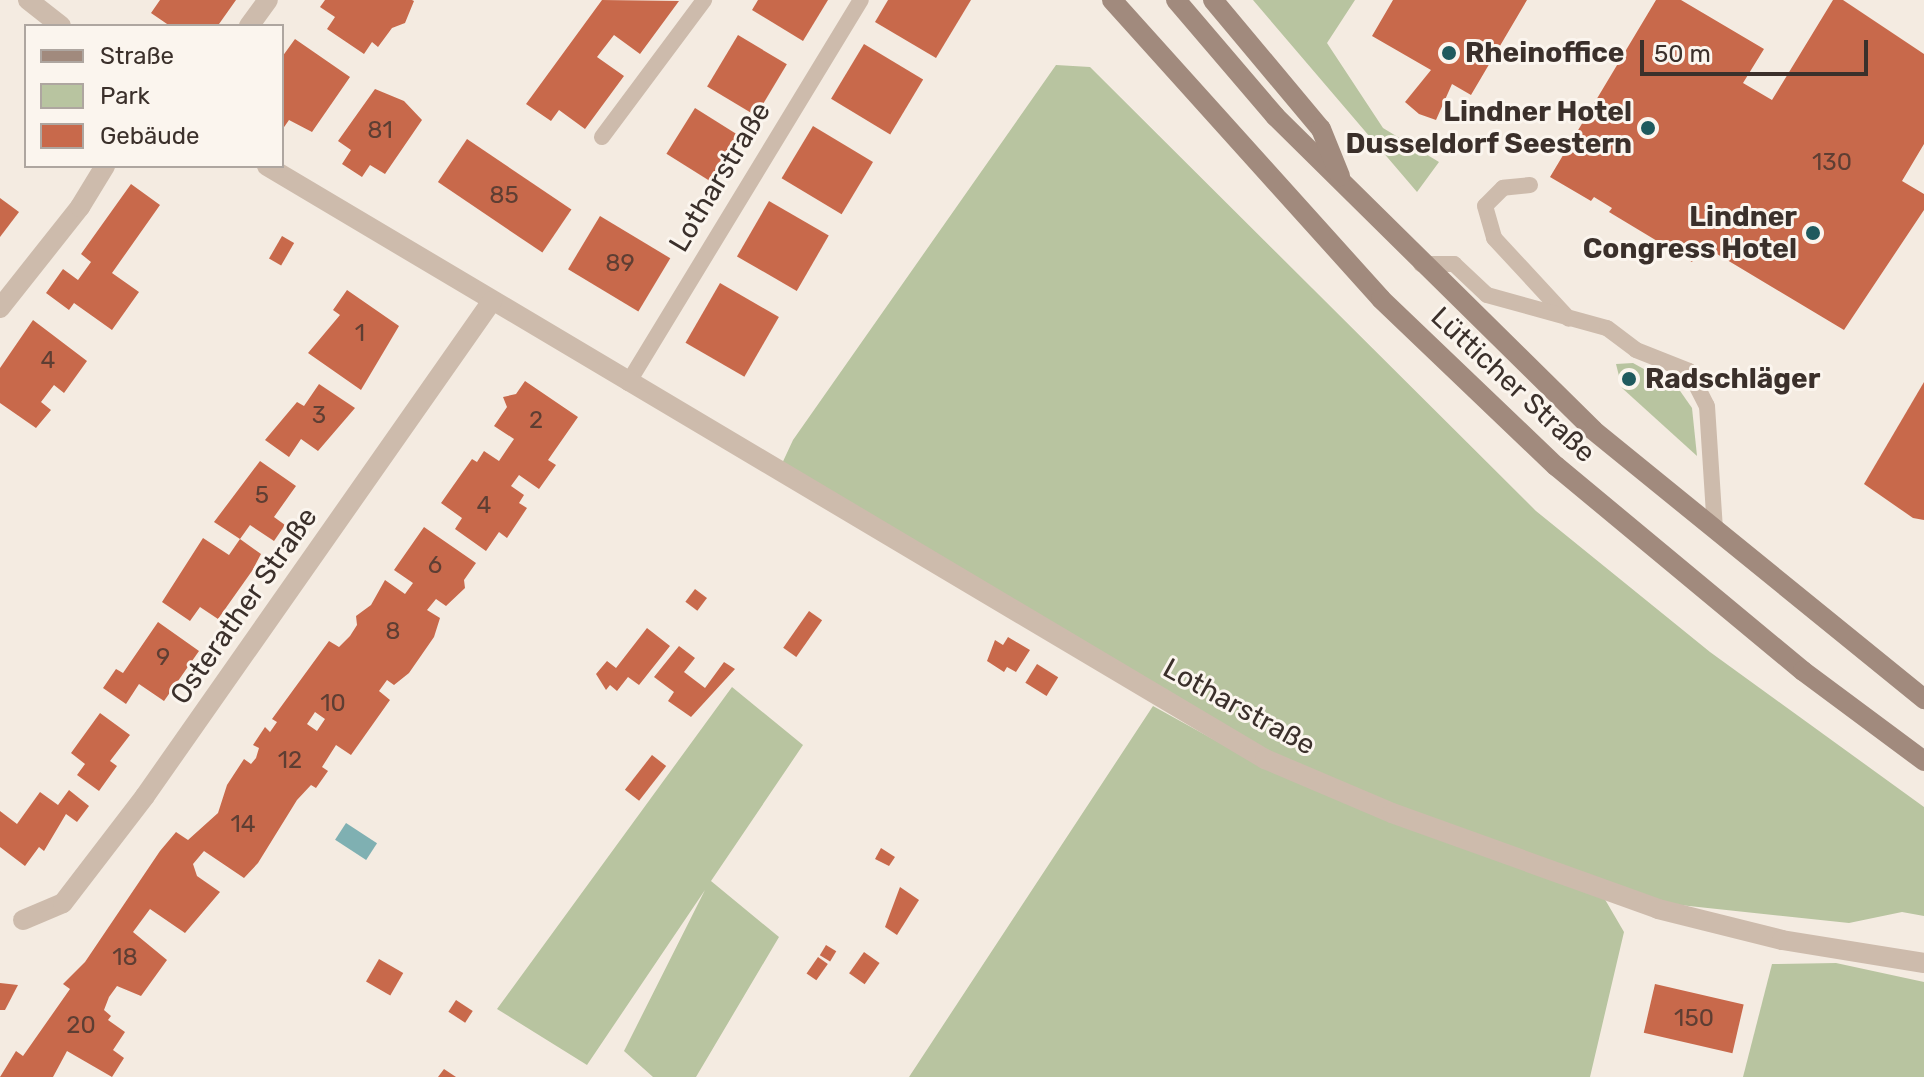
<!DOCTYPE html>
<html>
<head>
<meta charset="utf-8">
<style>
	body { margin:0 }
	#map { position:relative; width:1924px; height:1077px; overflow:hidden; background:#f4ebe1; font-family:Rubik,sans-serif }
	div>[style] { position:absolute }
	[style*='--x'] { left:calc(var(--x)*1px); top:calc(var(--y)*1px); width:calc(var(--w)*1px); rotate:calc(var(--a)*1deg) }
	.green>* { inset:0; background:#b8c4a0 }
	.water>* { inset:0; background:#7fb0b2; transform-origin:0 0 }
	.building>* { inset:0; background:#c8694b; transform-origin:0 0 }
	.lane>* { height:16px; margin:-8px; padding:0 8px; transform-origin:8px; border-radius:8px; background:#cdbbac }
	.street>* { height:20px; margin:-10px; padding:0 10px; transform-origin:10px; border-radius:10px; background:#cdbbac }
	.secondary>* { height:20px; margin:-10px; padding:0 10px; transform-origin:10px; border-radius:10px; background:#a18a7d }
	.dots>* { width:22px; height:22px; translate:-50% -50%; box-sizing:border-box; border:4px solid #fbf5ee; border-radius:50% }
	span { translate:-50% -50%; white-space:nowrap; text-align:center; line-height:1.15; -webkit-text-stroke:6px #fbf5ee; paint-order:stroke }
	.number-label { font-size:24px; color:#5e3e33 }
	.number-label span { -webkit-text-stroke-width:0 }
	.poi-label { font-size:28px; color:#3b302b; font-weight:700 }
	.left { translate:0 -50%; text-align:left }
	.right { translate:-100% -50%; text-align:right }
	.street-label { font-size:28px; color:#3b302b }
	.legend { position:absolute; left:24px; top:24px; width:260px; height:144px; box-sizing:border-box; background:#fbf5ee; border:2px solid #aea6a0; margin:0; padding:10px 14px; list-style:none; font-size:24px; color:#3b302b }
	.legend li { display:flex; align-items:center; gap:16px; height:40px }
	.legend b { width:40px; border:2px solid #aea6a0 }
	.scale { position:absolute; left:1640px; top:40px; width:228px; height:36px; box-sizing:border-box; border:4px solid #3b302b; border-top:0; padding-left:10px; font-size:24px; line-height:28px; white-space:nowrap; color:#3b302b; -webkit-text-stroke:6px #fbf5ee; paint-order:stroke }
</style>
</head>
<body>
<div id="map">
	<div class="green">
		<i style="clip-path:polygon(1253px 0,1355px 0,1327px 43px,1383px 128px,1439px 162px,1417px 192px)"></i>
		<i style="clip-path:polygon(1056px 65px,1090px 67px,1536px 511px,1710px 652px,1924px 807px,1924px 916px,1902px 912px,1849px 923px,1661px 903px,1393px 809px,1238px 736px,779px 470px,793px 440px)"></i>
		<i style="clip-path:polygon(1633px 363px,1678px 388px,1692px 408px,1697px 456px,1622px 388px,1616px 364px)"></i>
		<i style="clip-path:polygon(732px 687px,803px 745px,711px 881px,779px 937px,696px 1077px,653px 1077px,624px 1051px,705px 890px,587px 1065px,497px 1009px)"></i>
		<i style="clip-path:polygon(1153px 706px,1258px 764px,1603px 896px,1624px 932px,1590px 1077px,909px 1077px)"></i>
		<i style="clip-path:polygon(1836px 963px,1924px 982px,1924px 1077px,1743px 1077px,1772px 964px)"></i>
	</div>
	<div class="water">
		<i style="left:346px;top:823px;width:37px;height:20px;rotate:33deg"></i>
	</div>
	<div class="building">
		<i style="clip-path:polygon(160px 0,236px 0,219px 24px,223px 26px,170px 26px,151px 13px)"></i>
		<i style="clip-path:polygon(325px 0,412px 0,414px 1px,405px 23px,392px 28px,378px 47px,372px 42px,364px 54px,327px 29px,335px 17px,320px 7px)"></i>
		<i style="clip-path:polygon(602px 0,679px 1px,640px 54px,614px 35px,597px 57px,624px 76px,585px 129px,559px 110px,551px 121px,526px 104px)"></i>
		<i style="clip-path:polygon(758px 0,828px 0,803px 41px,752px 10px)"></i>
		<i style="clip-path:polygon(888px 0,971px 0,936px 58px,875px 22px)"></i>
		<i style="clip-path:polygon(1393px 0,1527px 0,1471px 95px,1452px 84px,1436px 120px,1419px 114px,1405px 102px,1431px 70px,1372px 36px)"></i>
		<i style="clip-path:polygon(1656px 0,1681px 0,1764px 49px,1743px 83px,1772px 100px,1833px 0,1843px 0,1924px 54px,1924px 144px,1902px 181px,1924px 194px,1924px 210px,1844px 330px,1702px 245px,1692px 262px,1609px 212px,1612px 208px,1594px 197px,1591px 201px,1550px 177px)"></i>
		<i style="left:738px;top:35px;width:57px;height:60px;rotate:31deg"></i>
		<i style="clip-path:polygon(295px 39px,350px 77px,312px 132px,289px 120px,282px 130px,282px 57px)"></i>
		<i style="left:864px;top:44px;width:69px;height:64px;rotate:31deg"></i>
		<i style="clip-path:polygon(375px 89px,404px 101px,422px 120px,385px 174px,370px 165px,362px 177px,342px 164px,351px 150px,338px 141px)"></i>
		<i style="left:695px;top:108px;width:55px;height:54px;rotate:32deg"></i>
		<i style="left:813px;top:126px;width:70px;height:61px;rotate:31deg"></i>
		<i style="left:467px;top:139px;width:126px;height:52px;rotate:34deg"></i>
		<i style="clip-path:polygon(131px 184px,160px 205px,112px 273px,139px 292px,112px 330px,74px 303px,69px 310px,46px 293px,63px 269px,78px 280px,91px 262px,81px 254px)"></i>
		<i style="clip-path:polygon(0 198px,19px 212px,0 237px)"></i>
		<i style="left:769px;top:201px;width:69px;height:64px;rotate:30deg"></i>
		<i style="left:600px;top:216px;width:82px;height:62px;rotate:31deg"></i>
		<i style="left:282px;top:236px;width:14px;height:26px;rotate:30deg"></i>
		<i style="left:720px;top:283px;width:68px;height:69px;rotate:30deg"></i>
		<i style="clip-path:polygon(347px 290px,399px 326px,361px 390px,308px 353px,340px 315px,333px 310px)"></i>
		<i style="clip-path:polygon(33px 320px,87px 361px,64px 393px,54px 385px,41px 402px,51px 410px,36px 428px,0 403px,0 368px)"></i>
		<i style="clip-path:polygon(525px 381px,578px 417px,548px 460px,556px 465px,539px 489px,519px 475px,511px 486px,524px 495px,519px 503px,527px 508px,507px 538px,499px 532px,486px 551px,455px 529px,462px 518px,441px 503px,472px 459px,477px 462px,484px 451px,499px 461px,514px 439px,494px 426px,507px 407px,503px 397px,516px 394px)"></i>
		<i style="clip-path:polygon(1924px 382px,1924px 520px,1913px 518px,1864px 484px)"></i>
		<i style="clip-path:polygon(319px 384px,355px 408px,318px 451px,301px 439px,289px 457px,265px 440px,297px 402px,304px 406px)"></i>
		<i style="clip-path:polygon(260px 461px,296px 486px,274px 517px,285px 525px,274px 541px,250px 525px,240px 539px,261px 554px,252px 571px,218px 619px,200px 607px,190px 621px,162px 602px,203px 538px,229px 555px,240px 539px,214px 522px)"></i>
		<i style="clip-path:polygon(evenodd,424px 527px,476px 563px,464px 580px,465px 588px,446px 606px,436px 599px,427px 610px,440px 618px,434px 637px,409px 673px,394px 685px,387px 680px,379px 691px,390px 700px,351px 755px,336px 745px,322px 767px,328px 771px,316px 788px,311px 785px,297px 800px,258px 863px,244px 878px,204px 851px,193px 864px,197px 876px,220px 892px,185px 933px,150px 909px,133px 932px,167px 960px,141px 996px,117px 986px,109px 997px,104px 1010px,111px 1016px,108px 1020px,125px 1032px,113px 1050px,124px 1058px,112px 1077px,67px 1051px,53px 1077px,0 1077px,16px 1051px,23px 1056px,70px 989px,63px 984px,85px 962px,160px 851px,176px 832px,188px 840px,218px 813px,227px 785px,244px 759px,251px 764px,256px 758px,259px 748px,253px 745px,265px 727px,270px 732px,277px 722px,272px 719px,329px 641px,339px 647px,350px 636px,357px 625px,356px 616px,371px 605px,385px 580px,405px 594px,413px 583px,394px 570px,424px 527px,315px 712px,325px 719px,317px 731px,307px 724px,315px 712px)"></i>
		<i style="left:695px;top:589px;width:15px;height:16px;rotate:37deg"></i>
		<i style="left:809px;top:611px;width:16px;height:45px;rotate:35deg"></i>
		<i style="clip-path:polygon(158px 622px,199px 651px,164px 701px,139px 684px,126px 704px,103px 688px,116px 669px,123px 673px)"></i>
		<i style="clip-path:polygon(647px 628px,670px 646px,639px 685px,628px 677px,617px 691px,610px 685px,606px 690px,596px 674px,607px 661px,616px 668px)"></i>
		<i style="clip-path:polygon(1008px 637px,1030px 650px,1016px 672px,1007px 667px,1004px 672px,987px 661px,995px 640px,1003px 645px)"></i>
		<i style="clip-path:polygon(679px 646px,695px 658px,684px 672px,705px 688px,724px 662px,735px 669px,691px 717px,668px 701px,674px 692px,654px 677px)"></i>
		<i style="left:1037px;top:664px;width:25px;height:22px;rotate:32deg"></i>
		<i style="clip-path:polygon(100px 713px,130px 735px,110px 761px,117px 766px,99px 791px,77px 775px,85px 764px,71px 753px)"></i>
		<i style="left:652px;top:755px;width:18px;height:44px;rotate:38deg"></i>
		<i style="clip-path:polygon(69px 790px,89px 806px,77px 822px,66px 814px,44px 851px,39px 847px,25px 866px,0 847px,0 811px,17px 824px,40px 792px,58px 805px)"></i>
		<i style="clip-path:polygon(881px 848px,895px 857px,889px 866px,875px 859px)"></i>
		<i style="clip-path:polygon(900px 887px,919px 900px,897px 935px,885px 927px)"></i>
		<i style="left:826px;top:945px;width:12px;height:12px;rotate:31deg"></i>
		<i style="left:864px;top:952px;width:19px;height:26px;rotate:35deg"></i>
		<i style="left:818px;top:957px;width:12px;height:20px;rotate:35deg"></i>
		<i style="left:379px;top:959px;width:28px;height:26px;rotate:30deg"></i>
		<i style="clip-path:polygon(0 983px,18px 985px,5px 1010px,0 1010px)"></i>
		<i style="left:1655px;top:984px;width:91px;height:50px;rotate:13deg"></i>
		<i style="left:456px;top:1000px;width:20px;height:14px;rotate:33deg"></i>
		<i style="clip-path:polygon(444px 1069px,456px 1077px,438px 1077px)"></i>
	</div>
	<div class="lane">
		<i style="--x:602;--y:137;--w:171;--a:-53.3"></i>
		<i style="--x:1530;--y:185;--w:27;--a:174"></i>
		<i style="--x:1503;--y:188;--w:25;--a:135"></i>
		<i style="--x:1485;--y:206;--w:33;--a:74"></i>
		<i style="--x:1494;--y:238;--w:110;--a:47.2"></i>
		<i style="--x:1421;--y:264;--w:33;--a:0"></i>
		<i style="--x:1454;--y:264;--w:45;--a:43.2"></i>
		<i style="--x:1487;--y:295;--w:124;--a:15.4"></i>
		<i style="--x:1607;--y:328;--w:36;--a:37"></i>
		<i style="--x:1636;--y:350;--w:57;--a:21.6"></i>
		<i style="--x:1689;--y:371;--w:39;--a:63"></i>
		<i style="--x:1707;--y:406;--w:125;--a:86.3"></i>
		<i style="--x:628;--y:383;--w:448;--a:-58.7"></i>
	</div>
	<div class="street">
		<i style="--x:28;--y:0;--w:42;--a:38.2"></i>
		<i style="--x:249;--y:26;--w:32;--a:-54"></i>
		<i style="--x:267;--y:166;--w:1161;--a:30.72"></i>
		<i style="--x:1265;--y:759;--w:138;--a:23"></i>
		<i style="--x:1392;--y:813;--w:283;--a:19.8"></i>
		<i style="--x:1658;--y:909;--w:128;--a:14"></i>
		<i style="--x:1782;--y:940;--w:144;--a:9.2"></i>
		<i style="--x:0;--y:308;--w:129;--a:-51.6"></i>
		<i style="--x:80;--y:207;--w:48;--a:-58.6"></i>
		<i style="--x:23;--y:920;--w:43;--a:-23"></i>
		<i style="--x:63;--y:903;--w:135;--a:-52.5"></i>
		<i style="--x:145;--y:796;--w:605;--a:-54.97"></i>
	</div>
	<div class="secondary">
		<i style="--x:1112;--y:0;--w:402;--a:48"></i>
		<i style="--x:1381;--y:299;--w:242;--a:43.7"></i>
		<i style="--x:1556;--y:466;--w:321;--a:39.7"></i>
		<i style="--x:1803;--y:671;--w:151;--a:36.6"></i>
		<i style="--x:1176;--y:0;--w:153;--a:49.5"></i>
		<i style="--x:1275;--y:116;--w:447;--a:44.6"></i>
		<i style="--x:1593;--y:430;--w:427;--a:39.1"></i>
		<i style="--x:1213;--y:0;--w:168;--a:50.1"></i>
		<i style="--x:1321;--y:129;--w:51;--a:68"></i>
	</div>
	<div class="dots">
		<i style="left:1449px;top:53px;background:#1f5a5e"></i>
		<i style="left:1648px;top:128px;background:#1f5a5e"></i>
		<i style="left:1813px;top:233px;background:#1f5a5e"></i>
		<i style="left:1629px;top:379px;background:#1f5a5e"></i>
	</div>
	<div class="number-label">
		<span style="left:380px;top:131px">81</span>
		<span style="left:1832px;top:163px">130</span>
		<span style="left:504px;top:196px">85</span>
		<span style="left:620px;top:264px">89</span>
		<span style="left:360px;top:334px">1</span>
		<span style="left:48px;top:361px">4</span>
		<span style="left:319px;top:416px">3</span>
		<span style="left:536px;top:421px">2</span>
		<span style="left:262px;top:496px">5</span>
		<span style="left:484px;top:506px">4</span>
		<span style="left:435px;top:566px">6</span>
		<span style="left:393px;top:632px">8</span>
		<span style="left:163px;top:658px">9</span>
		<span style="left:333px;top:704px">10</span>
		<span style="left:290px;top:761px">12</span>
		<span style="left:243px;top:825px">14</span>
		<span style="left:125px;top:958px">18</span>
		<span style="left:1694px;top:1019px">150</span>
		<span style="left:81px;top:1026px">20</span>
	</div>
	<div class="poi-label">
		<span class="left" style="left:1465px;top:53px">Rheinoffice</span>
		<span class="right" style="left:1632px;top:128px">Lindner Hotel<br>Dusseldorf Seestern</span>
		<span class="right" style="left:1797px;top:233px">Lindner<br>Congress Hotel</span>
		<span class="left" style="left:1645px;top:379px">Radschläger</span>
	</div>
	<div class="street-label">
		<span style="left:720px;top:177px;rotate:-59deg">Lotharstraße</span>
		<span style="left:1513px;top:385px;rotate:43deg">Lütticher Straße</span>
		<span style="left:244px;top:606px;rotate:-55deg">Osterather Straße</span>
		<span style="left:1239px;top:707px;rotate:29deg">Lotharstraße</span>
	</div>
	<ul class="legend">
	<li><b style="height:10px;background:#a18a7d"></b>Straße</li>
	<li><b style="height:22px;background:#b8c4a0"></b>Park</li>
	<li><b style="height:22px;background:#c8694b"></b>Gebäude</li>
	</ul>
	<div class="scale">50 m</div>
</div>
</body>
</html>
